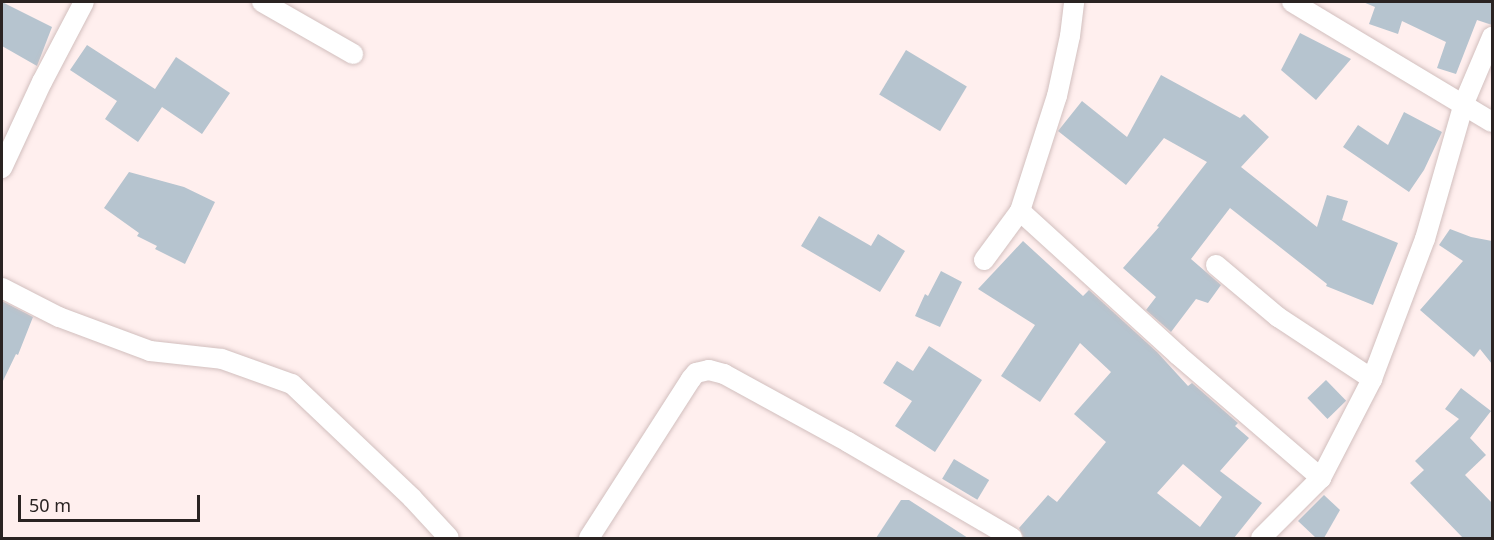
<!DOCTYPE html>
<html>
<head>
<meta charset="utf-8">
<style>
	body { margin:0 }
	#map { position:relative; width:1494px; height:540px; overflow:hidden; background:#ffefee; font-family:"Noto Sans",sans-serif }
	div>[style] { position:absolute }
	[style*='--x'] { left:calc(var(--x)*1px); top:calc(var(--y)*1px); width:calc(var(--w)*1px); rotate:calc(var(--a)*1deg) }
	.building>* { inset:0; background:#b6c4cf; transform-origin:0 0 }
	.roads { filter:drop-shadow(0 0 2px #d2bfbe) drop-shadow(0 0 2px #d2bfbe) }
	.minor>* { height:20px; margin:-10px; padding:0 10px; transform-origin:10px; border-radius:10px; background:#fff }
	span { translate:-50% -50%; white-space:nowrap; text-align:center; line-height:1.15; -webkit-text-stroke:5px #ffefee; paint-order:stroke }
	.frame { position:absolute; inset:0; border:3px solid #2a2322; pointer-events:none }
	.scale { position:absolute; left:18px; top:495px; width:182px; height:27px; box-sizing:border-box; border:3px solid #2a2322; border-top:0; padding-left:8px; font-size:18px; line-height:21px; white-space:nowrap; color:#2a2322; -webkit-text-stroke:4px #ffefee; paint-order:stroke }
</style>
</head>
<body>
<div id="map">
	<div class="building">
		<i style="clip-path:polygon(2px 2px,52px 27px,37px 66px,2px 46px)"></i>
		<i style="clip-path:polygon(1363px 2px,1492px 2px,1492px 25px,1477px 20px,1456px 74px,1437px 68px,1446px 42px,1402px 21px,1398px 34px,1369px 24px,1375px 7px)"></i>
		<i style="clip-path:polygon(1300px 33px,1351px 59px,1316px 100px,1281px 70px)"></i>
		<i style="clip-path:polygon(87px 45px,155px 89px,176px 57px,230px 93px,202px 134px,162px 107px,138px 142px,105px 119px,117px 101px,70px 70px)"></i>
		<i style="left:906px;top:50px;width:71px;height:52px;rotate:31deg"></i>
		<i style="clip-path:polygon(1161px 75px,1240px 118px,1244px 114px,1269px 137px,1241px 167px,1317px 227px,1327px 195px,1348px 201px,1342px 220px,1398px 243px,1373px 305px,1326px 286px,1327px 284px,1230px 208px,1191px 259px,1221px 285px,1208px 303px,1196px 299px,1171px 332px,1146px 310px,1156px 297px,1123px 268px,1159px 227px,1157px 226px,1207px 162px,1164px 138px,1126px 185px,1058px 131px,1082px 101px,1127px 137px)"></i>
		<i style="clip-path:polygon(1404px 112px,1442px 132px,1424px 170px,1409px 192px,1343px 147px,1358px 125px,1388px 145px)"></i>
		<i style="clip-path:polygon(129px 172px,184px 187px,215px 202px,185px 264px,155px 249px,157px 246px,137px 236px,139px 233px,104px 208px)"></i>
		<i style="clip-path:polygon(819px 216px,871px 246px,878px 234px,905px 251px,880px 292px,801px 246px)"></i>
		<i style="clip-path:polygon(1450px 229px,1471px 237px,1492px 241px,1492px 364px,1480px 349px,1474px 357px,1420px 310px,1463px 261px,1439px 245px)"></i>
		<i style="clip-path:polygon(evenodd,1023px 241px,1083px 296px,1089px 290px,1157px 352px,1188px 386px,1192px 383px,1238px 423px,1235px 426px,1249px 438px,1220px 471px,1262px 503px,1234px 538px,1024px 538px,1019px 528px,1048px 495px,1057px 502px,1106px 442px,1074px 414px,1111px 372px,1080px 343px,1040px 402px,1001px 376px,1035px 325px,978px 289px,1023px 241px,1183px 464px,1222px 497px,1200px 527px,1157px 493px,1183px 464px)"></i>
		<i style="clip-path:polygon(941px 271px,962px 282px,940px 327px,915px 316px,925px 294px,928px 296px)"></i>
		<i style="clip-path:polygon(2px 301px,33px 317px,18px 355px,16px 354px,2px 383px)"></i>
		<i style="clip-path:polygon(929px 346px,982px 380px,935px 452px,895px 426px,912px 401px,883px 383px,897px 361px,913px 371px)"></i>
		<i style="left:1326px;top:380px;width:29px;height:26px;rotate:46deg"></i>
		<i style="clip-path:polygon(1461px 388px,1491px 411px,1470px 438px,1486px 455px,1465px 475px,1492px 503px,1492px 538px,1463px 538px,1410px 483px,1424px 470px,1415px 461px,1459px 419px,1445px 409px)"></i>
		<i style="left:954px;top:459px;width:41px;height:23px;rotate:31deg"></i>
		<i style="clip-path:polygon(1324px 495px,1340px 510px,1324px 538px,1316px 538px,1298px 521px)"></i>
		<i style="clip-path:polygon(901px 500px,909px 500px,968px 538px,876px 538px)"></i>
	</div>
	<div class="roads">
		<div class="minor">
			<i style="--x:262;--y:2;--w:105;--a:29.7"></i>
			<i style="--x:1292;--y:2;--w:233;--a:31"></i>
			<i style="--x:2;--y:168;--w:95;--a:-65.1"></i>
			<i style="--x:42;--y:82;--w:90;--a:-62.3"></i>
			<i style="--x:1020;--y:211;--w:214;--a:42.3"></i>
			<i style="--x:1178;--y:355;--w:189;--a:40.7"></i>
			<i style="--x:984;--y:260;--w:61;--a:-53.7"></i>
			<i style="--x:1020;--y:211;--w:121;--a:-72.2"></i>
			<i style="--x:1057;--y:96;--w:61;--a:-77.8"></i>
			<i style="--x:1070;--y:36;--w:34;--a:-83"></i>
			<i style="--x:1216;--y:265;--w:81;--a:40"></i>
			<i style="--x:1278;--y:317;--w:113;--a:33.4"></i>
			<i style="--x:2;--y:288;--w:64;--a:27"></i>
			<i style="--x:59;--y:317;--w:97;--a:20.5"></i>
			<i style="--x:150;--y:351;--w:72;--a:6.3"></i>
			<i style="--x:222;--y:359;--w:74;--a:19.7"></i>
			<i style="--x:292;--y:384;--w:166;--a:43.5"></i>
			<i style="--x:412;--y:498;--w:54;--a:47.2"></i>
			<i style="--x:589;--y:538;--w:189;--a:-57.3"></i>
			<i style="--x:691;--y:379;--w:8;--a:-50"></i>
			<i style="--x:696;--y:373;--w:13;--a:-13"></i>
			<i style="--x:709;--y:370;--w:16;--a:15"></i>
			<i style="--x:724;--y:374;--w:141;--a:28.7"></i>
			<i style="--x:848;--y:442;--w:190;--a:30.3"></i>
			<i style="--x:1261;--y:538;--w:85;--a:-45"></i>
			<i style="--x:1321;--y:478;--w:111;--a:-62.7"></i>
			<i style="--x:1372;--y:379;--w:150;--a:-69.3"></i>
			<i style="--x:1425;--y:239;--w:141;--a:-74"></i>
			<i style="--x:1464;--y:103;--w:72;--a:-67"></i>
		</div>
	</div>
	<div class="frame"></div>
	<div class="scale">50 m</div>
</div>
</body>
</html>
